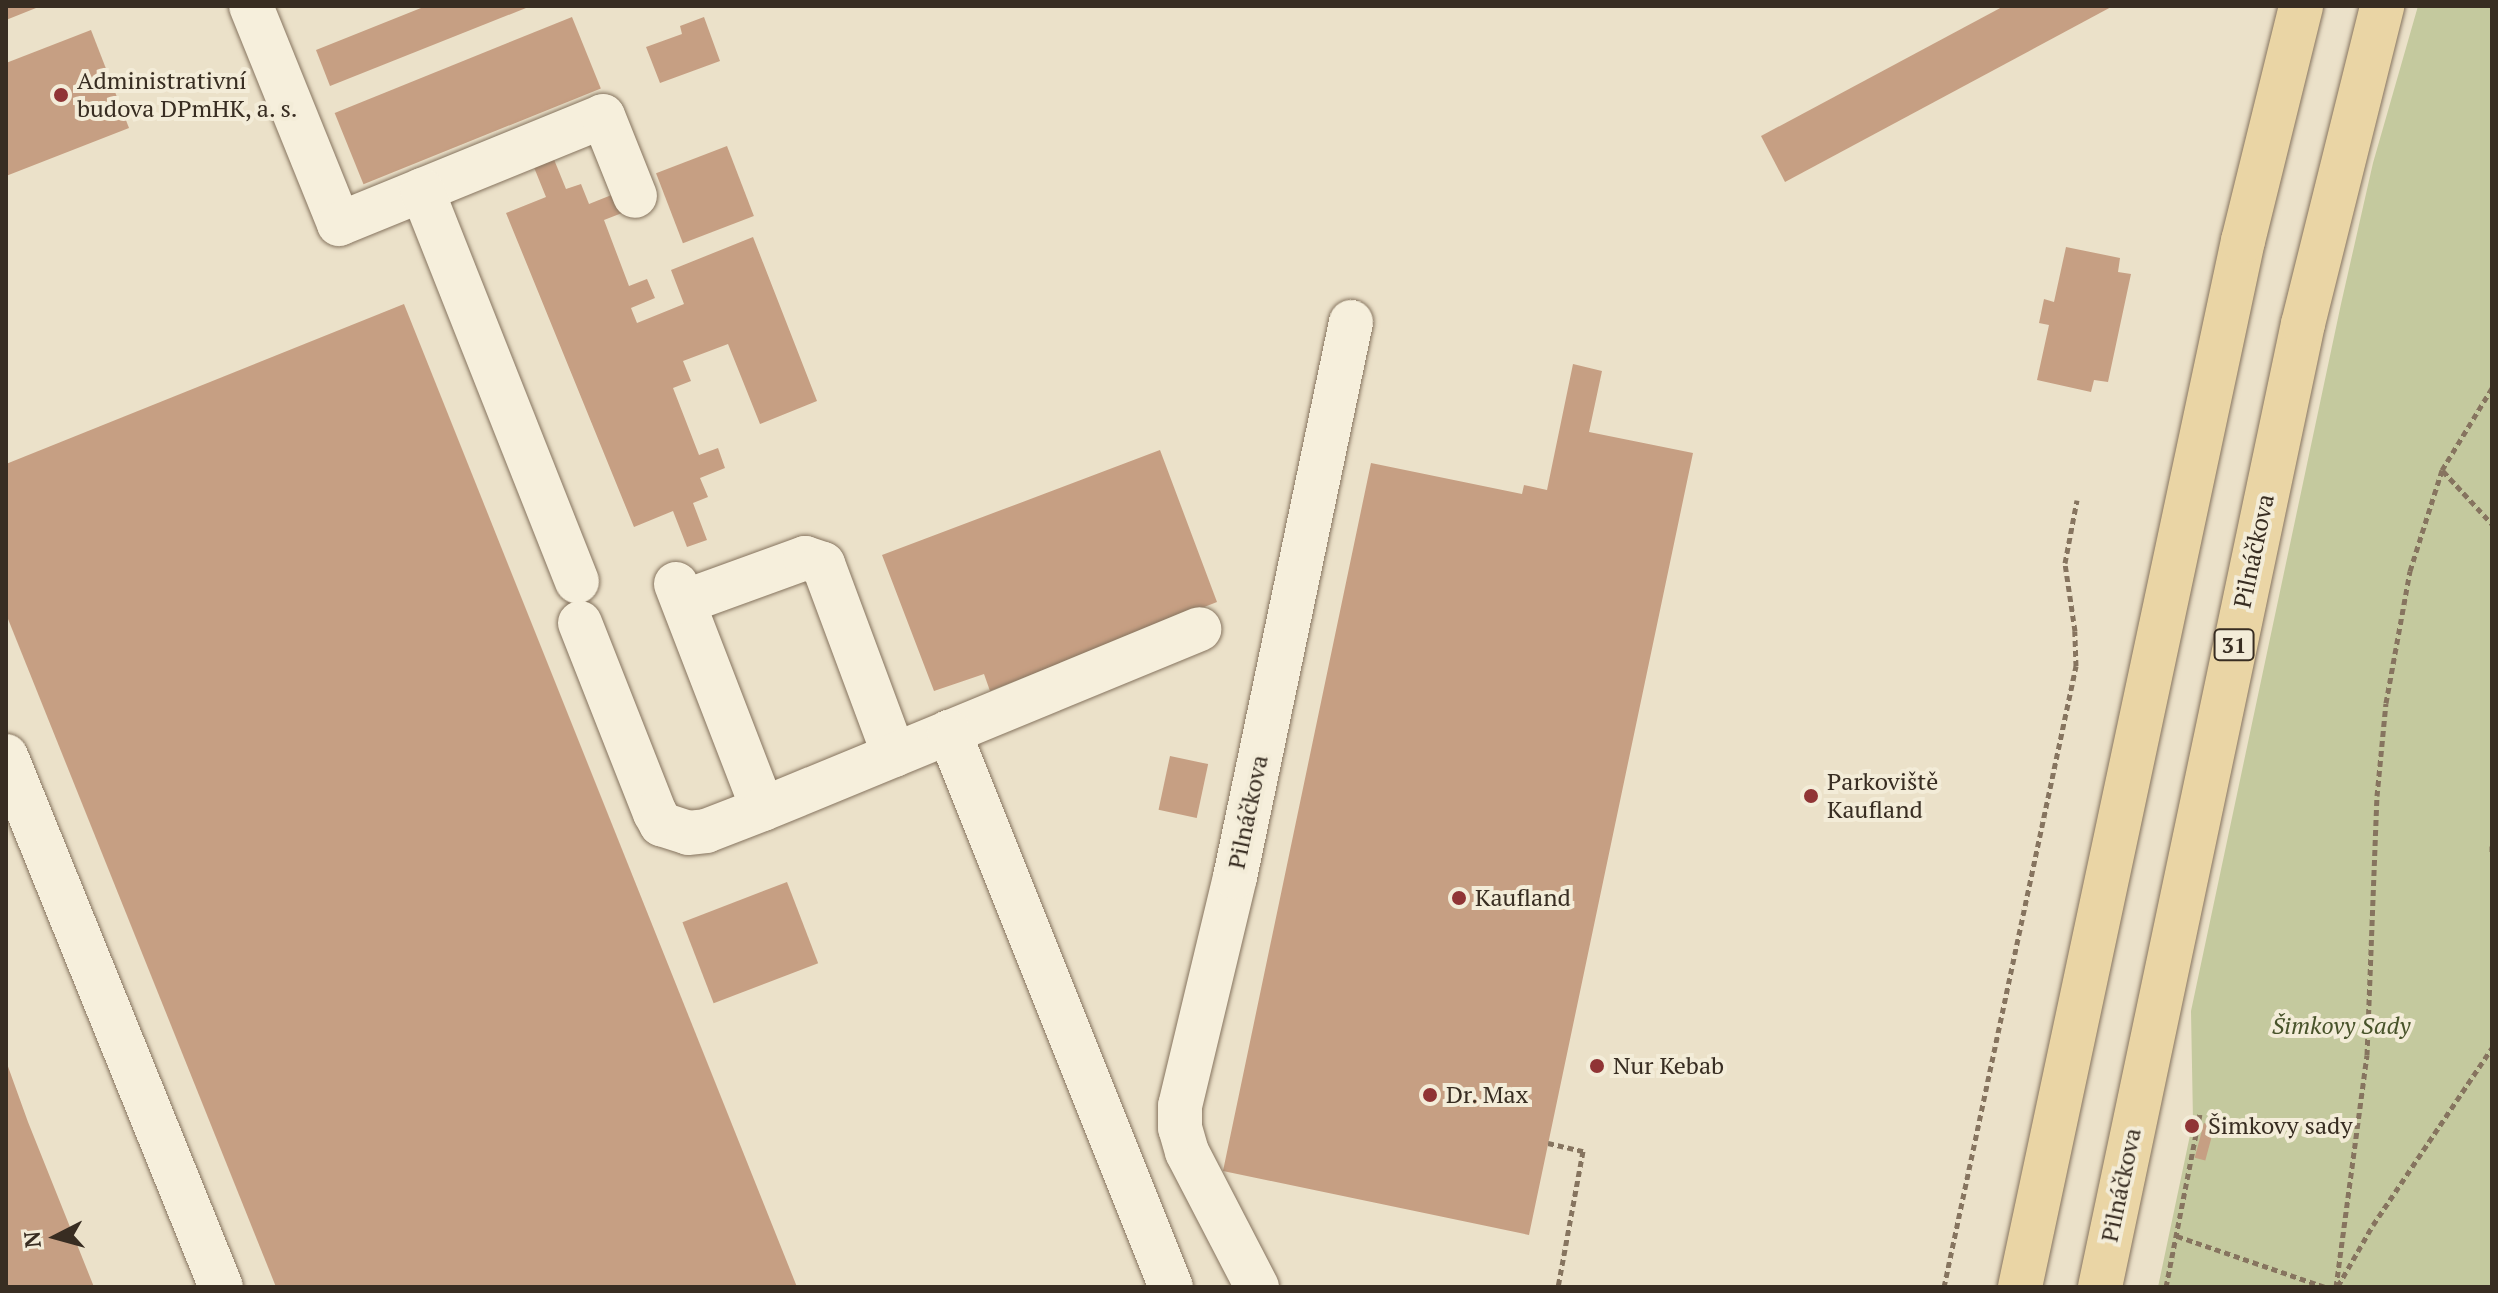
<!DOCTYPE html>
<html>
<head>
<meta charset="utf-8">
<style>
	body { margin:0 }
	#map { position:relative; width:2498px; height:1293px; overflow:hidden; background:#ebe1c9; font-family:"PT Serif",serif }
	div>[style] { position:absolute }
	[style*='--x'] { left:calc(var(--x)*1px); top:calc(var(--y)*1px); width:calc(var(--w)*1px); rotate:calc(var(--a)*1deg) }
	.green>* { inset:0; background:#c4c99e }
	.building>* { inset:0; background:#c69f83; transform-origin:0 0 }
	.path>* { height:5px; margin-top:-2.5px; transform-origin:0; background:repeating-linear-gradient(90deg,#86745f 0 6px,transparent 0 10px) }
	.roads { filter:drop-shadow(0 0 2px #86745f) drop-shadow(0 0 2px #86745f) }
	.minor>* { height:44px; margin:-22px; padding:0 22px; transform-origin:22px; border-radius:22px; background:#f6efdc }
	.major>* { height:44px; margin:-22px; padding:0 22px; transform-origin:22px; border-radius:22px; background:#ead5a5 }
	.dots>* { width:22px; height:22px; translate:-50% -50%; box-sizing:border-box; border:4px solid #f3ecd8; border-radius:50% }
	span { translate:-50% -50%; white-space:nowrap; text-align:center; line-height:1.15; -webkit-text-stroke:8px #f3ecd8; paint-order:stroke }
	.shield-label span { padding:2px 6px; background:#f3ecd8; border:2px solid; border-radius:6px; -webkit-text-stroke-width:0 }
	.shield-label { font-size:22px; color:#382d22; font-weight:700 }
	.poi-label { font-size:24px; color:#382d22 }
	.left { translate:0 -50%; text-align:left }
	.street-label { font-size:24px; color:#382d22 }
	.park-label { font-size:24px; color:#48532a; font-style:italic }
	.frame { position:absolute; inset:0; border:8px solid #382d22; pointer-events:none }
	.north { position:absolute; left:16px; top:1197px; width:80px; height:80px; -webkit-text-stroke:6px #f3ecd8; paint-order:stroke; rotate:264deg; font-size:22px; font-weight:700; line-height:32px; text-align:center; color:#382d22 }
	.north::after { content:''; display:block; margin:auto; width:28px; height:36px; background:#382d22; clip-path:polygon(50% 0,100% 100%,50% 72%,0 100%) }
</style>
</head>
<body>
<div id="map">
	<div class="green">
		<i style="clip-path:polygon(2418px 6px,2492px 6px,2492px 1287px,2158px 1287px,2193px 1121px,2191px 1011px,2341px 304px,2373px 163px)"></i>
	</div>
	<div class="building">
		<i style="clip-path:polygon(6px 6px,41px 6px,6px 20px)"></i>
		<i style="clip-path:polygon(426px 6px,531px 6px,330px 86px,316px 50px)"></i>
		<i style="clip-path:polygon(2004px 6px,2113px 6px,1785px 182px,1761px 136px)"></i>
		<i style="left:572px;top:17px;width:77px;height:256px;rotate:68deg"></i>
		<i style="clip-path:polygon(704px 17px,720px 61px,660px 83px,646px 47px,682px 34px,680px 26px)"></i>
		<i style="clip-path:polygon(91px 30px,129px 128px,6px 176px,6px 63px)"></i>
		<i style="left:727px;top:146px;width:75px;height:76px;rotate:69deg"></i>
		<i style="clip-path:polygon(551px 152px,566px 189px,581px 184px,589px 204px,614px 194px,622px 213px,604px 220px,629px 286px,647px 279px,655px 298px,631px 308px,637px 323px,684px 304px,671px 270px,753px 237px,817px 401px,760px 424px,728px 344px,683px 361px,691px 381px,673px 388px,699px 455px,718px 448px,725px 468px,700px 478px,708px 497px,693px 503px,707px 540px,687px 547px,673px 511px,634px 527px,506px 213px,546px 197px,531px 160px)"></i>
		<i style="clip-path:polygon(2066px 247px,2120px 258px,2118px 272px,2131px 274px,2108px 382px,2094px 380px,2091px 392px,2037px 380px,2049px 325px,2039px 323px,2044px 299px,2054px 302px)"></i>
		<i style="clip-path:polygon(404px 304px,797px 1287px,276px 1287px,6px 614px,6px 464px)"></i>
		<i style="clip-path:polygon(1573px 364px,1602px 371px,1589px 432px,1693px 453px,1529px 1235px,1223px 1171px,1371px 463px,1522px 494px,1524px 485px,1547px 490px)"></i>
		<i style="clip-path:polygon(1160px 450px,1217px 602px,990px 691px,984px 674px,934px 691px,882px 555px)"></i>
		<i style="left:1170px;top:756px;width:39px;height:55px;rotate:12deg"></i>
		<i style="left:787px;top:882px;width:87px;height:112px;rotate:69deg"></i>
		<i style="clip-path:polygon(6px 1061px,28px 1122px,94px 1287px,6px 1287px)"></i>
		<i style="left:2204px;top:1123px;width:11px;height:36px;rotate:15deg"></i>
	</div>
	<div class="path">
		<i style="--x:2443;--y:471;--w:72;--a:47.2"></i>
		<i style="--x:2492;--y:846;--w:7;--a:90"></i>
		<i style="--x:1548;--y:1143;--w:36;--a:13"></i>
		<i style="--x:1583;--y:1151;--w:138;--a:100.4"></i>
		<i style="--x:2177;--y:1236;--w:157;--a:19"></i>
		<i style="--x:2338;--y:1286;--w:70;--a:-60.2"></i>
		<i style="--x:2373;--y:1225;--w:213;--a:-56.1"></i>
		<i style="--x:1944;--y:1287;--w:635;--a:-78"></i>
		<i style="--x:2076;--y:666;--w:35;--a:-92"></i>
		<i style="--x:2075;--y:631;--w:69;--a:-98.4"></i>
		<i style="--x:2065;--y:563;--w:64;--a:-79.2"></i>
		<i style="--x:2166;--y:1287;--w:176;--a:-78.9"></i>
		<i style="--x:2336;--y:1287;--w:234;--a:-82.4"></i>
		<i style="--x:2367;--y:1055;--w:259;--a:-87.8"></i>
		<i style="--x:2377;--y:796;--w:93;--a:-84.5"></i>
		<i style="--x:2386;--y:703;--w:134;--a:-79.7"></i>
		<i style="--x:2410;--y:571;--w:106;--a:-72.4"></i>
		<i style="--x:2442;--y:470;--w:96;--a:-58.6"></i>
	</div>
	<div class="roads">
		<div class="minor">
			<i style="--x:251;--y:6;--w:235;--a:68"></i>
			<i style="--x:339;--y:224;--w:285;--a:-22.2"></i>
			<i style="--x:603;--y:116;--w:86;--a:68.2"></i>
			<i style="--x:422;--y:190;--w:421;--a:68.4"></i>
			<i style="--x:676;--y:584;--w:241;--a:68.9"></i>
			<i style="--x:684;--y:602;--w:129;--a:-20"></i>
			<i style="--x:805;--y:558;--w:19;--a:18"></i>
			<i style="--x:823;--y:564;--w:204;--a:69.6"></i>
			<i style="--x:580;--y:623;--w:204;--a:68.5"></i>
			<i style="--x:655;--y:813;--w:13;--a:61"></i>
			<i style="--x:661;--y:824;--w:28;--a:18"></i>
			<i style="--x:688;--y:833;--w:18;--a:-6"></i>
			<i style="--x:706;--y:831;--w:61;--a:-21.1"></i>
			<i style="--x:763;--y:809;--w:472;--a:-22.4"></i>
			<i style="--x:949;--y:732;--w:598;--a:68.2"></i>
			<i style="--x:6;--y:756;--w:573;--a:67.96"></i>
			<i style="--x:1257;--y:1287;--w:152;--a:-117.4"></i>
			<i style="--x:1187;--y:1152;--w:25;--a:-106"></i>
			<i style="--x:1180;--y:1128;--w:22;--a:-90"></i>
			<i style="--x:1180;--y:1106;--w:236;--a:-76.5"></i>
			<i style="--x:1235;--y:877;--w:567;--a:-78.19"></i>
		</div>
		<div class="major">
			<i style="--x:2020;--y:1287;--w:1070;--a:-77.97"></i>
			<i style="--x:2243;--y:241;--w:242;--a:-76.1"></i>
			<i style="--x:2100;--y:1287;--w:984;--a:-78.1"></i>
			<i style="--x:2303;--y:324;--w:328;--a:-76"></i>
		</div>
	</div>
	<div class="dots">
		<i style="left:61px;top:95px;background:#903435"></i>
		<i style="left:1811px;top:796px;background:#903435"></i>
		<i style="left:1459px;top:898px;background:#903435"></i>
		<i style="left:1597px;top:1066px;background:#903435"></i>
		<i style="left:1430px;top:1095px;background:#903435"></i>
		<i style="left:2192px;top:1126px;background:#903435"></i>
	</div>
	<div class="shield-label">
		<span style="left:2234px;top:645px">31</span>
	</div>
	<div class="poi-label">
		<span class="left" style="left:77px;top:95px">Administrativní<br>budova DPmHK, a. s.</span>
		<span class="left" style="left:1827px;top:796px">Parkoviště<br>Kaufland</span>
		<span class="left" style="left:1475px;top:898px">Kaufland</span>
		<span class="left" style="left:1613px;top:1066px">Nur Kebab</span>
		<span class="left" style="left:1446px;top:1095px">Dr. Max</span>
		<span class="left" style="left:2208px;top:1126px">Šimkovy sady</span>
	</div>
	<div class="street-label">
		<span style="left:2254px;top:551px;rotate:-78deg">Pilnáčkova</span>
		<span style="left:1248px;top:812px;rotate:-78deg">Pilnáčkova</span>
		<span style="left:2121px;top:1185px;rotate:-78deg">Pilnáčkova</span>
	</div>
	<div class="park-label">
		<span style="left:2341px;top:1026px">Šimkovy Sady</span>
	</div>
	<div class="frame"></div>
	<div class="north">N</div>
</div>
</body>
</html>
